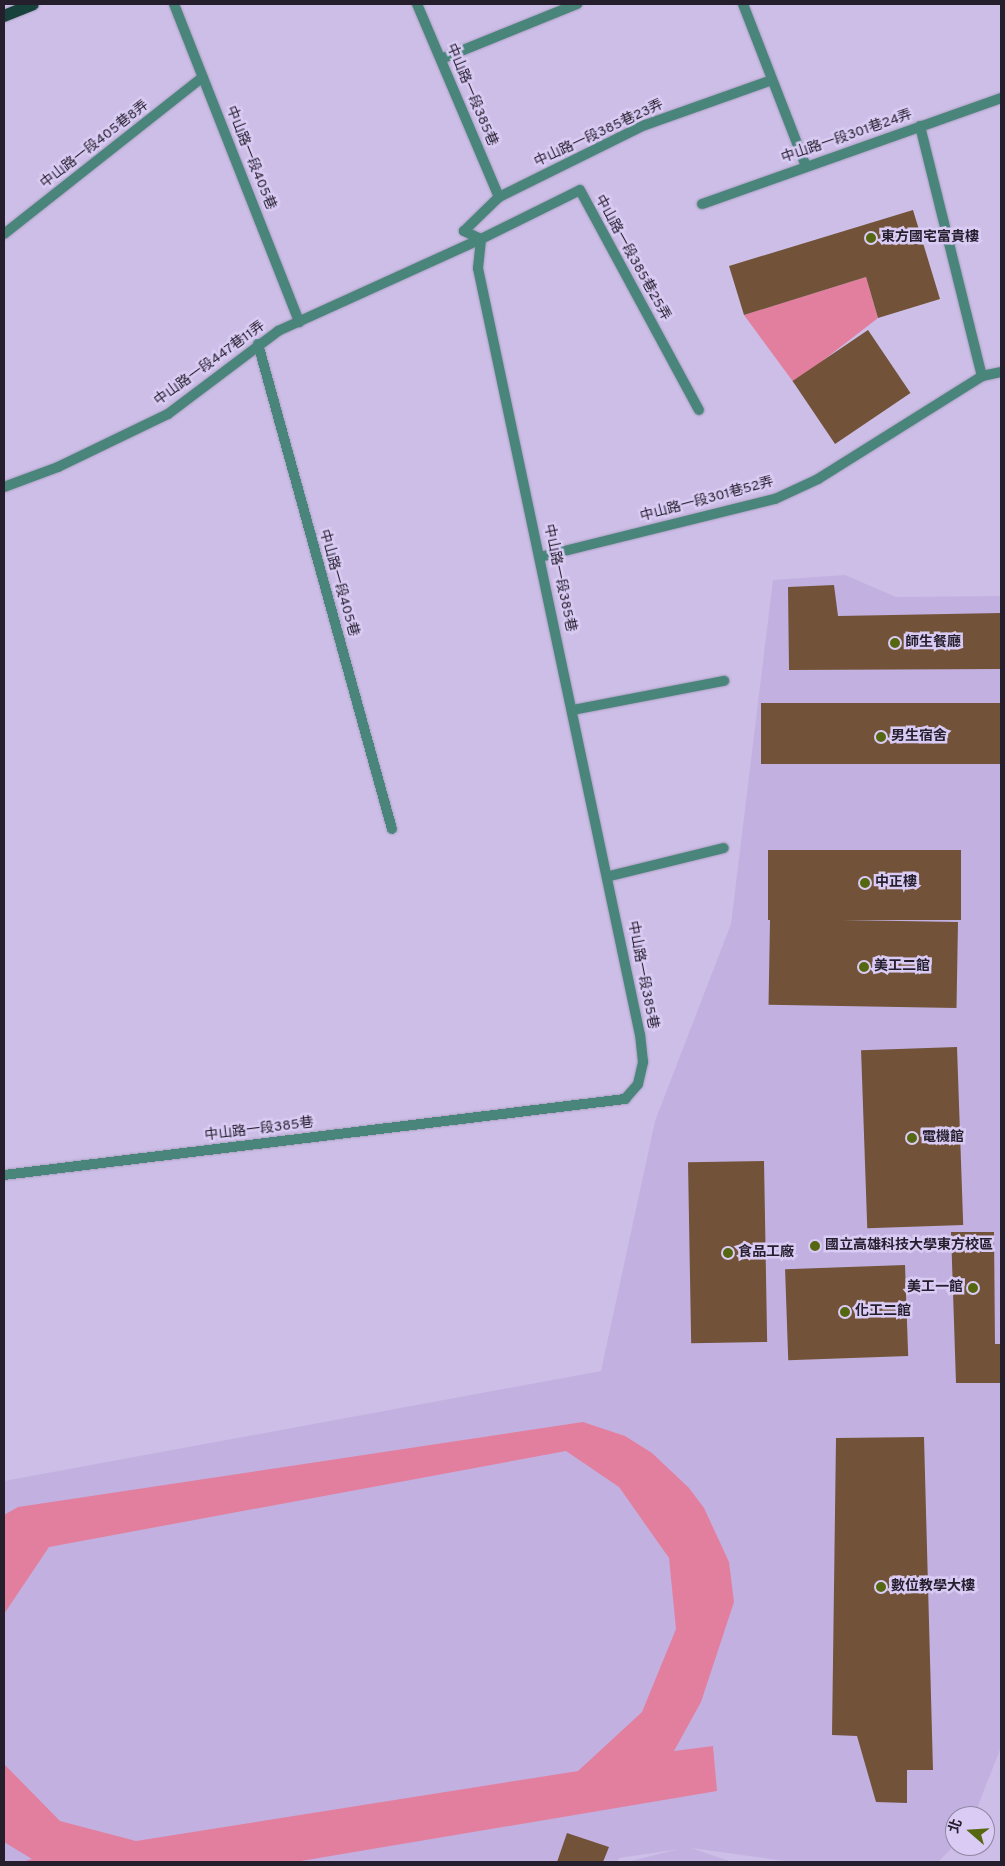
<!DOCTYPE html>
<html>
<head>
<meta charset="utf-8">
<style>
	body { margin:0 }
	#map { position:relative; width:1005px; height:1866px; overflow:hidden; background:#ccbee6; font-family:Overpass,"Noto Sans TC",sans-serif }
	div>[style] { position:absolute }
	[style*='--x'] { left:calc(var(--x)*1px); top:calc(var(--y)*1px); width:calc(var(--w)*1px); rotate:calc(var(--a)*1deg) }
	.built>* { inset:0; background:#c2b1e0 }
	.green>* { inset:0; background:#e27f9e }
	.building>* { inset:0; background:#725339; transform-origin:0 0 }
	.roads { filter:drop-shadow(0 0 1px #aa9ec1) drop-shadow(0 0 1px #aa9ec1) }
	.lane>* { height:10px; margin:-5px; padding:0 5px; transform-origin:5px; border-radius:5px; background:#49857a }
	.primary>* { height:12px; margin:-6px; padding:0 6px; transform-origin:6px; border-radius:6px; background:#17423b }
	.dots>* { width:14px; height:14px; translate:-50% -50%; box-sizing:border-box; border:2px solid #d9cbf3; border-radius:50% }
	span { translate:-50% -50%; white-space:nowrap; text-align:center; line-height:1.15; -webkit-text-stroke:5px #d9cbf3; paint-order:stroke }
	.street-label { font-size:14px; color:#241e2d }
	.poi-label { font-size:14px; color:#241e2d; font-weight:700 }
	.left { translate:0 -50%; text-align:left }
	.right { translate:-100% -50%; text-align:right }
	.frame { position:absolute; inset:0; border:5px solid #241e2d; pointer-events:none }
	.north { position:absolute; left:945px; top:1806px; width:50px; height:50px; box-sizing:border-box; background:#d9cbf3; border:1px solid #9186a4; border-radius:50%; rotate:289deg; font-size:14px; font-weight:700; line-height:20px; text-align:center; color:#241e2d }
	.north::after { content:''; display:block; margin:auto; width:18px; height:22px; background:#566712; clip-path:polygon(50% 0,100% 100%,50% 72%,0 100%) }
</style>
</head>
<body>
<div id="map">
	<div class="built">
		<i style="clip-path:polygon(845px 575px,896px 597px,1001px 596px,1001px 1747px,974px 1816px,955px 1816px,955px 1845px,938px 1862px,792px 1862px,691px 1848px,732px 1862px,627px 1862px,679px 1849px,619px 1858px,617px 1862px,4px 1862px,4px 1481px,601px 1371px,655px 1121px,731px 924px,773px 580px)"></i>
	</div>
	<div class="green">
		<i style="clip-path:polygon(866px 277px,878px 318px,794px 383px,744px 315px)"></i>
		<i style="clip-path:polygon(583px 1422px,625px 1436px,652px 1453px,689px 1488px,704px 1508px,729px 1562px,734px 1602px,701px 1702px,674px 1751px,713px 1746px,717px 1791px,295px 1862px,22px 1862px,32px 1859px,4px 1842px,4px 1764px,60px 1821px,136px 1841px,578px 1771px,642px 1712px,676px 1629px,669px 1558px,619px 1487px,566px 1451px,49px 1547px,4px 1614px,4px 1515px,18px 1507px)"></i>
	</div>
	<div class="building">
		<i style="clip-path:polygon(913px 210px,940px 299px,878px 318px,866px 277px,744px 315px,729px 266px)"></i>
		<i style="left:868px;top:330px;width:76px;height:91px;rotate:56deg"></i>
		<i style="clip-path:polygon(834px 585px,838px 616px,1001px 613px,1001px 669px,789px 670px,788px 587px)"></i>
		<i style="left:1001px;top:703px;width:61px;height:240px;rotate:90deg"></i>
		<i style="left:768px;top:850px;width:193px;height:70px"></i>
		<i style="left:958px;top:922px;width:86px;height:188px;rotate:91deg"></i>
		<i style="left:957px;top:1047px;width:178px;height:96px;rotate:88deg"></i>
		<i style="left:764px;top:1161px;width:181px;height:76px;rotate:89deg"></i>
		<i style="clip-path:polygon(951px 1232px,994px 1232px,995px 1344px,1001px 1344px,1001px 1383px,956px 1383px)"></i>
		<i style="left:905px;top:1265px;width:91px;height:120px;rotate:88deg"></i>
		<i style="clip-path:polygon(924px 1437px,933px 1770px,907px 1770px,907px 1803px,876px 1802px,857px 1736px,832px 1735px,836px 1438px)"></i>
		<i style="clip-path:polygon(567px 1833px,609px 1847px,603px 1862px,557px 1862px)"></i>
	</div>
	<div class="roads">
		<div class="lane">
			<i style="--x:174;--y:4;--w:342;--a:68.5"></i>
			<i style="--x:417;--y:4;--w:210;--a:67"></i>
			<i style="--x:743;--y:4;--w:172;--a:68.8"></i>
			<i style="--x:441;--y:59;--w:147;--a:-22"></i>
			<i style="--x:920;--y:126;--w:258;--a:76.1"></i>
			<i style="--x:702;--y:204;--w:317;--a:-19.5"></i>
			<i style="--x:4;--y:234;--w:253;--a:-38.3"></i>
			<i style="--x:258;--y:344;--w:503;--a:74.56"></i>
			<i style="--x:4;--y:487;--w:58;--a:-20.3"></i>
			<i style="--x:58;--y:467;--w:122;--a:-25.7"></i>
			<i style="--x:168;--y:414;--w:138;--a:-37"></i>
			<i style="--x:278;--y:331;--w:223;--a:-24.4"></i>
			<i style="--x:481;--y:239;--w:19;--a:-155"></i>
			<i style="--x:464;--y:231;--w:49;--a:-44.2"></i>
			<i style="--x:499;--y:197;--w:163;--a:-26.3"></i>
			<i style="--x:645;--y:125;--w:132;--a:-19.5"></i>
			<i style="--x:540;--y:557;--w:242;--a:-13.9"></i>
			<i style="--x:775;--y:499;--w:47;--a:-24.9"></i>
			<i style="--x:818;--y:479;--w:194;--a:-32.1"></i>
			<i style="--x:982;--y:376;--w:19;--a:-12"></i>
			<i style="--x:573;--y:710;--w:154;--a:-10.9"></i>
			<i style="--x:610;--y:876;--w:117;--a:-13.8"></i>
			<i style="--x:4;--y:1175;--w:626;--a:-6.98"></i>
			<i style="--x:625;--y:1099;--w:20;--a:-49"></i>
			<i style="--x:638;--y:1084;--w:23;--a:-77"></i>
			<i style="--x:643;--y:1062;--w:27;--a:-96"></i>
			<i style="--x:640;--y:1035;--w:784;--a:-101.93"></i>
			<i style="--x:478;--y:268;--w:29;--a:-84"></i>
			<i style="--x:481;--y:239;--w:110;--a:-26.3"></i>
			<i style="--x:580;--y:190;--w:250;--a:61.6"></i>
		</div>
		<div class="primary">
			<i style="--x:4;--y:16;--w:31;--a:-22"></i>
		</div>
	</div>
	<div class="dots">
		<i style="left:871px;top:238px;background:#566712"></i>
		<i style="left:895px;top:643px;background:#566712"></i>
		<i style="left:881px;top:737px;background:#566712"></i>
		<i style="left:865px;top:883px;background:#566712"></i>
		<i style="left:864px;top:967px;background:#566712"></i>
		<i style="left:912px;top:1138px;background:#566712"></i>
		<i style="left:815px;top:1246px;background:#566712"></i>
		<i style="left:728px;top:1253px;background:#566712"></i>
		<i style="left:973px;top:1288px;background:#566712"></i>
		<i style="left:845px;top:1312px;background:#566712"></i>
		<i style="left:881px;top:1587px;background:#566712"></i>
	</div>
	<div class="street-label">
		<span style="left:471px;top:95px;rotate:67deg">中山路一段385巷</span>
		<span style="left:599px;top:134px;rotate:-25deg">中山路一段385巷23弄</span>
		<span style="left:847px;top:137px;rotate:-19deg">中山路一段301巷24弄</span>
		<span style="left:95px;top:145px;rotate:-38deg">中山路一段405巷8弄</span>
		<span style="left:250px;top:158px;rotate:68deg">中山路一段405巷</span>
		<span style="left:632px;top:258px;rotate:61deg">中山路一段385巷25弄</span>
		<span style="left:210px;top:364px;rotate:-36deg">中山路一段447巷11弄</span>
		<span style="left:707px;top:500px;rotate:-15deg">中山路一段301巷52弄</span>
		<span style="left:559px;top:578px;rotate:78deg">中山路一段385巷</span>
		<span style="left:338px;top:583px;rotate:74deg">中山路一段405巷</span>
		<span style="left:642px;top:975px;rotate:79deg">中山路一段385巷</span>
		<span style="left:259px;top:1130px;rotate:-7deg">中山路一段385巷</span>
	</div>
	<div class="poi-label">
		<span class="left" style="left:881px;top:238px">東方國宅富貴樓</span>
		<span class="left" style="left:905px;top:643px">師生餐廳</span>
		<span class="left" style="left:891px;top:737px">男生宿舍</span>
		<span class="left" style="left:875px;top:883px">中正樓</span>
		<span class="left" style="left:874px;top:967px">美工二館</span>
		<span class="left" style="left:922px;top:1138px">電機館</span>
		<span class="left" style="left:825px;top:1246px">國立高雄科技大學東方校區</span>
		<span class="left" style="left:738px;top:1253px">食品工廠</span>
		<span class="right" style="left:963px;top:1288px">美工一館</span>
		<span class="left" style="left:855px;top:1312px">化工二館</span>
		<span class="left" style="left:891px;top:1587px">數位教學大樓</span>
	</div>
	<div class="frame"></div>
	<div class="north">北</div>
</div>
</body>
</html>
